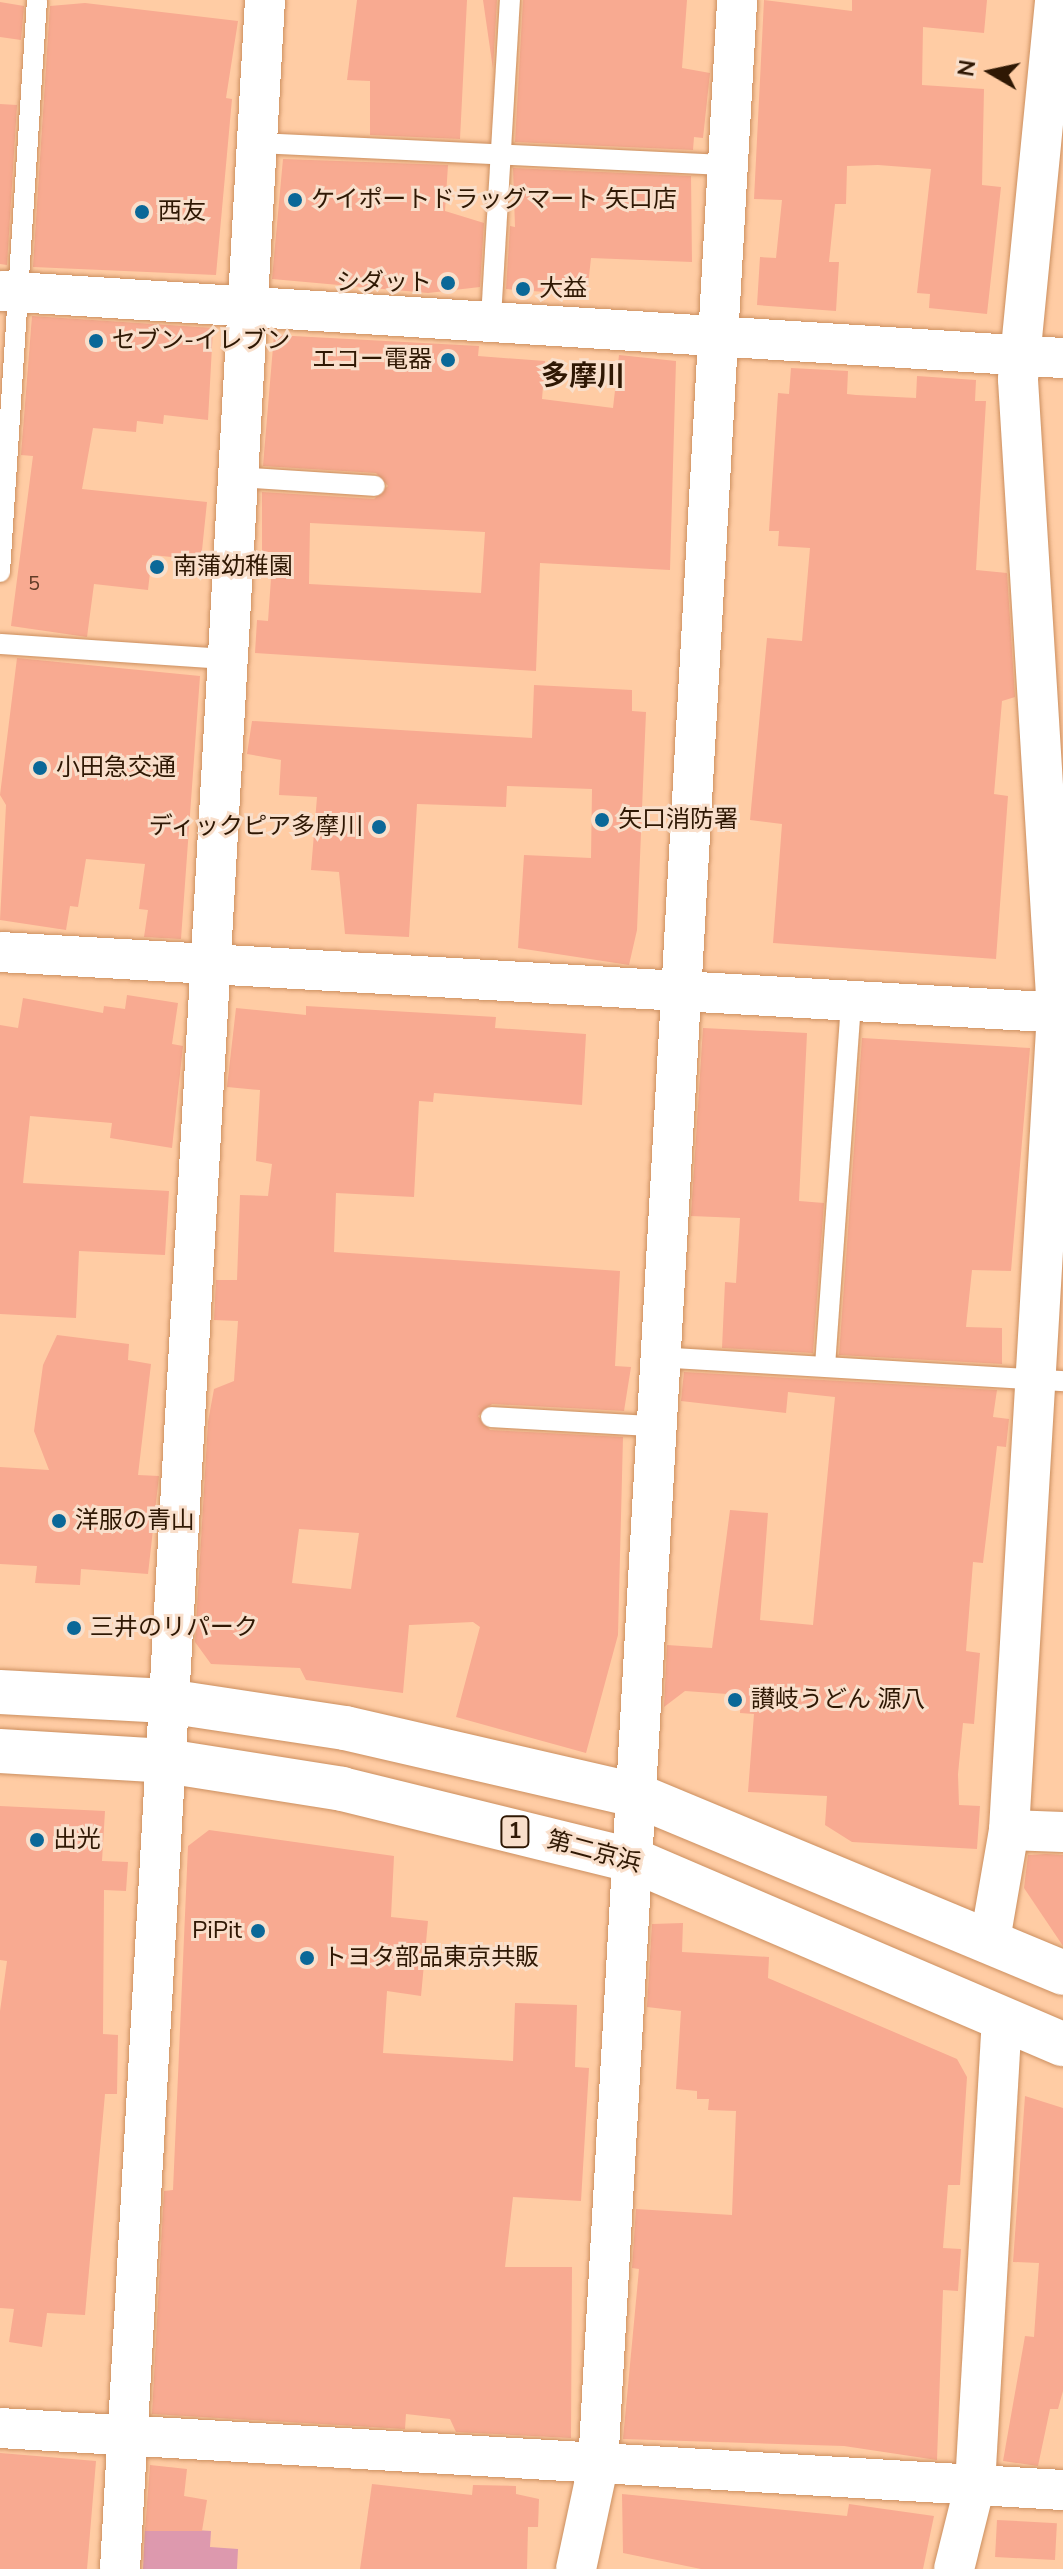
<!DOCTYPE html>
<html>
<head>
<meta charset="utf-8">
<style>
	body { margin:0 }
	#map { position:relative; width:1063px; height:2569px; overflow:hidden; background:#ffcca4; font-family:"Nunito Sans","Noto Sans JP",sans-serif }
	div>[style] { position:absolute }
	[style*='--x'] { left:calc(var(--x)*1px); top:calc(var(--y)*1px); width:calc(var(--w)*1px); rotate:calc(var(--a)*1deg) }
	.green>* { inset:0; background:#dd99ae }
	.building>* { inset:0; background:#f8aa91; transform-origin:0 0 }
	.roads { filter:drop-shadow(0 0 2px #cc8f5f) drop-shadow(0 0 2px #cc8f5f) }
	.service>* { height:20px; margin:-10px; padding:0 10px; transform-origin:10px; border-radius:10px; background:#fff }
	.minor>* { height:40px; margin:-20px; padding:0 20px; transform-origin:20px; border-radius:20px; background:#fff }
	.trunk>* { height:44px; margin:-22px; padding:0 22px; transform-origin:22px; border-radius:22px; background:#fff }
	.dots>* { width:22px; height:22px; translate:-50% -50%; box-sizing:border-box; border:4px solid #f9dfcb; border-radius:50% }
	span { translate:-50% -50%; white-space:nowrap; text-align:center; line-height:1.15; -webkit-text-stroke:6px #f9dfcb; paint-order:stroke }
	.number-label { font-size:20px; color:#613c27 }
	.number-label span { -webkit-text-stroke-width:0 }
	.shield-label span { padding:2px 6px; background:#f9dfcb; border:2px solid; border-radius:6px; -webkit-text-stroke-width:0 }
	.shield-label { font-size:22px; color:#2f1804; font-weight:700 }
	.poi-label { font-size:24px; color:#2f1804 }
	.left { translate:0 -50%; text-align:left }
	.right { translate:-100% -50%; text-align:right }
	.street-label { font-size:24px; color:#2f1804 }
	.quarter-label { font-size:28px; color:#2f1804; font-weight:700 }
	.north { position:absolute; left:951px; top:32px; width:80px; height:80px; -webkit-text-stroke:6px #f9dfcb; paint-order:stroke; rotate:279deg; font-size:22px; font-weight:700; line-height:32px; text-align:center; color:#2f1804 }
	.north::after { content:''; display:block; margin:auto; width:28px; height:36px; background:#2f1804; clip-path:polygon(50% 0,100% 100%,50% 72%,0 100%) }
</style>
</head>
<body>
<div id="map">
	<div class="green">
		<i style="clip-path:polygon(145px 2527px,211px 2531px,210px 2547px,238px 2549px,237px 2569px,143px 2569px)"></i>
	</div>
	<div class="building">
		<i style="clip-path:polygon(357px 0,467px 0,460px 139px,370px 135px,370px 81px,347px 80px)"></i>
		<i style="clip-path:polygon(483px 0,497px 0,493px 69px)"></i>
		<i style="clip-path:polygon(523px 0,687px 0,682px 68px,710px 73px,703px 138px,694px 137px,693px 150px,515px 142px)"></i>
		<i style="clip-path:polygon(764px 0,852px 11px,852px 0,987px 0,984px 33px,923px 27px,922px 85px,984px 89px,982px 185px,1001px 187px,987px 314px,929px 308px,930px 294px,917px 293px,931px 169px,878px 165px,847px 166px,846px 204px,835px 204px,829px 262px,839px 262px,836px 311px,757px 305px,760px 257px,776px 258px,782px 200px,754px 199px)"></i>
		<i style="clip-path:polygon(0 2px,24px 6px,21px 40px,0 37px)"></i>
		<i style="clip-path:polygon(85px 3px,238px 21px,226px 98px,232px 99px,216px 275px,33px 267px,50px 6px)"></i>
		<i style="clip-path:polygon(0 104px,17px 105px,7px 265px,0 264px)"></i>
		<i style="clip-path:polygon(283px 159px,448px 165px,445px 211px,484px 223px,480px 287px,428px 293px,272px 279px)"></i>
		<i style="clip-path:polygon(513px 168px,691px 176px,692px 262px,591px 258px,587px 295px,506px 289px,510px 226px,515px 227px)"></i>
		<i style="clip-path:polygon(32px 316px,213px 328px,208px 420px,164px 415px,163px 424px,137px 421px,136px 432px,93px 428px,82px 489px,207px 502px,201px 560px,152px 555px,148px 590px,94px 584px,87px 637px,11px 626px,33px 456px,21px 455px)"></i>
		<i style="clip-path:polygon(evenodd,274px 335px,479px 346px,478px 356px,545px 361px,542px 399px,613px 408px,619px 355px,676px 361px,670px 570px,540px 563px,536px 671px,255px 653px,257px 620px,268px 621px,272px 564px,262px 564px,262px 492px,374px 499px,388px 486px,376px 473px,263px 466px,274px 335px,310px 523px,485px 532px,481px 593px,309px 584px,310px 523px)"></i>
		<i style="clip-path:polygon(791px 368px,848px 371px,847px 394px,856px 395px,916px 398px,917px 376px,976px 380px,975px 401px,986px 401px,976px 570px,1007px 573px,1015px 697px,1002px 701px,994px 794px,1008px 796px,996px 959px,773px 943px,782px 824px,750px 820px,767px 638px,802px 641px,810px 548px,778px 546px,779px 531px,769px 531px,778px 393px,789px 394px)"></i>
		<i style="clip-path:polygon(17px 658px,200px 676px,181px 939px,144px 937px,148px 910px,139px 909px,145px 864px,86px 859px,78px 907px,70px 906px,66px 930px,0 920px,6px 805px,0 795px)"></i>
		<i style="clip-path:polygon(534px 685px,632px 690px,632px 711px,646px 712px,637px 930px,629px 965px,518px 948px,524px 855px,591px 858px,592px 789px,507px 786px,506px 807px,417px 804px,409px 937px,345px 934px,339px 872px,311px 870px,317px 797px,279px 795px,281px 760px,247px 754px,252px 721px,532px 738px)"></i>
		<i style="clip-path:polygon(127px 995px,178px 1003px,172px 1044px,183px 1046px,172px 1148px,110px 1138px,112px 1123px,30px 1116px,23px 1183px,169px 1191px,165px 1255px,79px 1251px,76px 1318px,0 1314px,0 1025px,18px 1028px,23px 998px,103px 1013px,104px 1006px,125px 1009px)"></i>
		<i style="clip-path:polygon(evenodd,306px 1006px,496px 1017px,495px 1028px,586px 1034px,582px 1105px,434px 1093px,433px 1102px,419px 1101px,414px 1197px,336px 1193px,334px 1252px,620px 1271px,615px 1366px,631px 1367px,624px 1411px,492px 1404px,478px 1416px,490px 1430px,623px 1437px,618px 1635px,586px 1753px,456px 1717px,480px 1627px,473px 1622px,409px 1625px,403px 1693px,306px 1680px,300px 1668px,211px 1664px,195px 1642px,208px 1422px,214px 1389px,234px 1381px,238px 1321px,214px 1320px,216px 1280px,237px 1280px,240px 1195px,268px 1196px,272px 1164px,256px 1161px,260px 1090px,227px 1087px,236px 1008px,306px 1015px,306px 1006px,299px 1529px,359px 1533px,351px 1589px,292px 1583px,299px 1529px)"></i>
		<i style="clip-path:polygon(703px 1028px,807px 1033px,799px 1201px,824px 1203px,813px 1353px,722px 1348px,725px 1282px,736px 1283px,740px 1218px,691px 1216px)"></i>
		<i style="clip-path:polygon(862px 1038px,1030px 1048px,1011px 1271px,972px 1270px,966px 1327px,1002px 1328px,1002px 1364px,839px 1355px)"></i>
		<i style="clip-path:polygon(57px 1335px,129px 1344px,128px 1360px,151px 1364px,138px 1475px,159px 1476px,148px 1574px,81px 1569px,80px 1585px,35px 1583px,37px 1566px,0 1564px,0 1467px,49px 1470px,34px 1431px,43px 1365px)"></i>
		<i style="clip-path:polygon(684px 1372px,997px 1390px,993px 1417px,1009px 1419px,1006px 1447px,997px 1446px,983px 1563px,973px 1562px,966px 1651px,980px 1653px,974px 1724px,963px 1723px,958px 1774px,959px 1805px,980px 1806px,977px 1849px,852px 1842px,825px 1825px,827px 1796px,748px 1792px,754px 1714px,740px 1713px,741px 1695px,685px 1691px,664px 1707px,667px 1645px,712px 1648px,730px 1510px,768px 1513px,760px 1620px,813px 1625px,835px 1397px,788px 1392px,786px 1413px,681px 1401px)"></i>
		<i style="clip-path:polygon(0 1806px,105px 1811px,102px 1861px,128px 1862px,126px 1891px,104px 1890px,103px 2034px,118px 2035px,117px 2094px,105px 2094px,85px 2315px,47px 2313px,42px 2347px,9px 2342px,14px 2309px,0 2308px,0 2011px,7px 1961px,0 1960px)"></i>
		<i style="clip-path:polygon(209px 1830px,394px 1856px,391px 1917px,428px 1921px,421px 1996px,387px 1991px,383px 2053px,513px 2061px,515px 2003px,577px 2005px,575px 2067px,589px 2068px,581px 2201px,513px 2197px,505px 2267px,572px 2267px,571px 2438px,456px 2432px,450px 2419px,406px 2414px,405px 2429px,152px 2414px,164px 2191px,173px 2190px,188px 1846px)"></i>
		<i style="clip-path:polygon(1046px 1854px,1063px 1855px,1063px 1946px,1024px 1888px,1028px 1855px)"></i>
		<i style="clip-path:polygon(683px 1923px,682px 1952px,769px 1957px,768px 1978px,957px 2059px,967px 2077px,960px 2185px,948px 2185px,943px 2248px,961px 2249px,958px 2291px,943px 2290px,937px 2460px,844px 2446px,623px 2439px,639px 2269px,632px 2268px,636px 2209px,732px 2215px,736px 2111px,708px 2110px,709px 2099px,697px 2099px,697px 2091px,676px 2089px,681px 2011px,647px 2007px,652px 1924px)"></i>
		<i style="clip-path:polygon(1025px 2096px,1063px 2108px,1063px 2391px,1058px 2409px,1050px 2409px,1038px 2466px,1003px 2461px,1025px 2336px,1034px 2337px,1039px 2263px,1013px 2262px)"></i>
		<i style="clip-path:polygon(0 2453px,96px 2461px,87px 2569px,0 2569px)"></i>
		<i style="clip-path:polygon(150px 2465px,187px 2469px,184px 2496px,207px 2500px,202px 2531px,145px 2531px)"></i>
		<i style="clip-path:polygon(372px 2484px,472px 2495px,473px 2485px,516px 2486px,516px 2494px,539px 2499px,538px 2527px,528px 2527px,527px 2569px,360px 2569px)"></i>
		<i style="clip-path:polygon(622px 2494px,847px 2516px,849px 2504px,934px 2516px,923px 2569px,701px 2569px,623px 2553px)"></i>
		<i style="left:997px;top:2520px;width:60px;height:37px;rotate:3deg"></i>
	</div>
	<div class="roads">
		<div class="service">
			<i style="--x:257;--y:143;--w:474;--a:2.7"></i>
			<i style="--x:491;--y:318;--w:319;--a:-86.6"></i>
			<i style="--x:237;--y:477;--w:138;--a:3.7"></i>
			<i style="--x:0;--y:572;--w:573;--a:-86.3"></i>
			<i style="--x:0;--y:644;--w:227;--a:3.8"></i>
			<i style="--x:658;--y:1357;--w:406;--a:3.4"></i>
			<i style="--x:825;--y:1366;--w:364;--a:-85.9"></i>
			<i style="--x:491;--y:1417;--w:163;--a:3.2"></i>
		</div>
		<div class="minor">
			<i style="--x:0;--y:291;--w:1065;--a:3.61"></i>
			<i style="--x:0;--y:952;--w:1065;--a:3.28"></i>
			<i style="--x:1009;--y:1830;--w:54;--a:2.1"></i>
			<i style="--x:990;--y:1940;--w:112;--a:-80.2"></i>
			<i style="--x:1009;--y:1830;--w:819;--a:-86.64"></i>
			<i style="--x:1057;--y:1012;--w:634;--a:-93.53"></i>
			<i style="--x:1018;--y:379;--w:381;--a:-84.4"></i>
			<i style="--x:0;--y:2428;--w:1065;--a:3.34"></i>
			<i style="--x:120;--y:2569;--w:2573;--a:-86.77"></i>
			<i style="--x:576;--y:2569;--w:105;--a:-77.9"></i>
			<i style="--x:598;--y:2466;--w:2470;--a:-86.77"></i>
			<i style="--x:954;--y:2569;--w:87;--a:-76"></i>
			<i style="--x:975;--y:2485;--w:467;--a:-86.7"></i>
		</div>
		<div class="trunk">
			<i style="--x:0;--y:1692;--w:167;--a:3.1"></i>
			<i style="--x:167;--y:1701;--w:180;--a:8.6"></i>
			<i style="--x:345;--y:1728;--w:299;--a:13"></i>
			<i style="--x:636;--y:1795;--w:463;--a:22.6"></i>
			<i style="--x:0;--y:1751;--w:166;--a:3.4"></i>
			<i style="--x:166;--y:1761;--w:178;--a:9"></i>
			<i style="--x:342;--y:1789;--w:302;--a:13.8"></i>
			<i style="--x:635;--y:1861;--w:465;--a:23.2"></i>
		</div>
	</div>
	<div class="dots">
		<i style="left:295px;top:200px;background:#0a6898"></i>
		<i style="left:142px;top:212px;background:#0a6898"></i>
		<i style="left:448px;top:283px;background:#0a6898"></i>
		<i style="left:523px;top:289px;background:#0a6898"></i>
		<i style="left:96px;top:341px;background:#0a6898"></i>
		<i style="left:448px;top:360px;background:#0a6898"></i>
		<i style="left:157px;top:567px;background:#0a6898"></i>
		<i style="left:40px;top:768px;background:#0a6898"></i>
		<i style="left:602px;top:820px;background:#0a6898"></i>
		<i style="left:379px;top:827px;background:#0a6898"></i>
		<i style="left:59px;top:1521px;background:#0a6898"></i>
		<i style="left:74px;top:1628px;background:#0a6898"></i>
		<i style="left:735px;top:1700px;background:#0a6898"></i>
		<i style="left:37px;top:1840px;background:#0a6898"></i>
		<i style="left:258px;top:1931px;background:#0a6898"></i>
		<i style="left:307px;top:1958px;background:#0a6898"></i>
	</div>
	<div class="number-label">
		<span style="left:34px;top:583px">5</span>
	</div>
	<div class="shield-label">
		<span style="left:515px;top:1832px">1</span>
	</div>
	<div class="poi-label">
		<span class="left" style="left:311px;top:200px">ケイポートドラッグマート 矢口店</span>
		<span class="left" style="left:158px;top:212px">西友</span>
		<span class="right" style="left:432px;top:283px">シダット</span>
		<span class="left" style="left:539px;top:289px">大益</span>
		<span class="left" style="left:112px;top:341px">セブン-イレブン</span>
		<span class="right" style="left:432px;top:360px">エコー電器</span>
		<span class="left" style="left:173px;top:567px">南蒲幼稚園</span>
		<span class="left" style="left:56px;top:768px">小田急交通</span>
		<span class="left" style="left:618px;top:820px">矢口消防署</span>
		<span class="right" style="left:363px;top:827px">ディックピア多摩川</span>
		<span class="left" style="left:75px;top:1521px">洋服の青山</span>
		<span class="left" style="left:90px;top:1628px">三井のリパーク</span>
		<span class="left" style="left:751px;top:1700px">讃岐うどん 源八</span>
		<span class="left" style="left:53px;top:1840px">出光</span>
		<span class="right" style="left:242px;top:1931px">PiPit</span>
		<span class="left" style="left:323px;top:1958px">トヨタ部品東京共販</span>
	</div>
	<div class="street-label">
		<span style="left:594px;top:1852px;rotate:15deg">第二京浜</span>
	</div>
	<div class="quarter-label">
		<span style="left:583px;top:376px">多摩川</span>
	</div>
	<div class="north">N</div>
</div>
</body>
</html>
